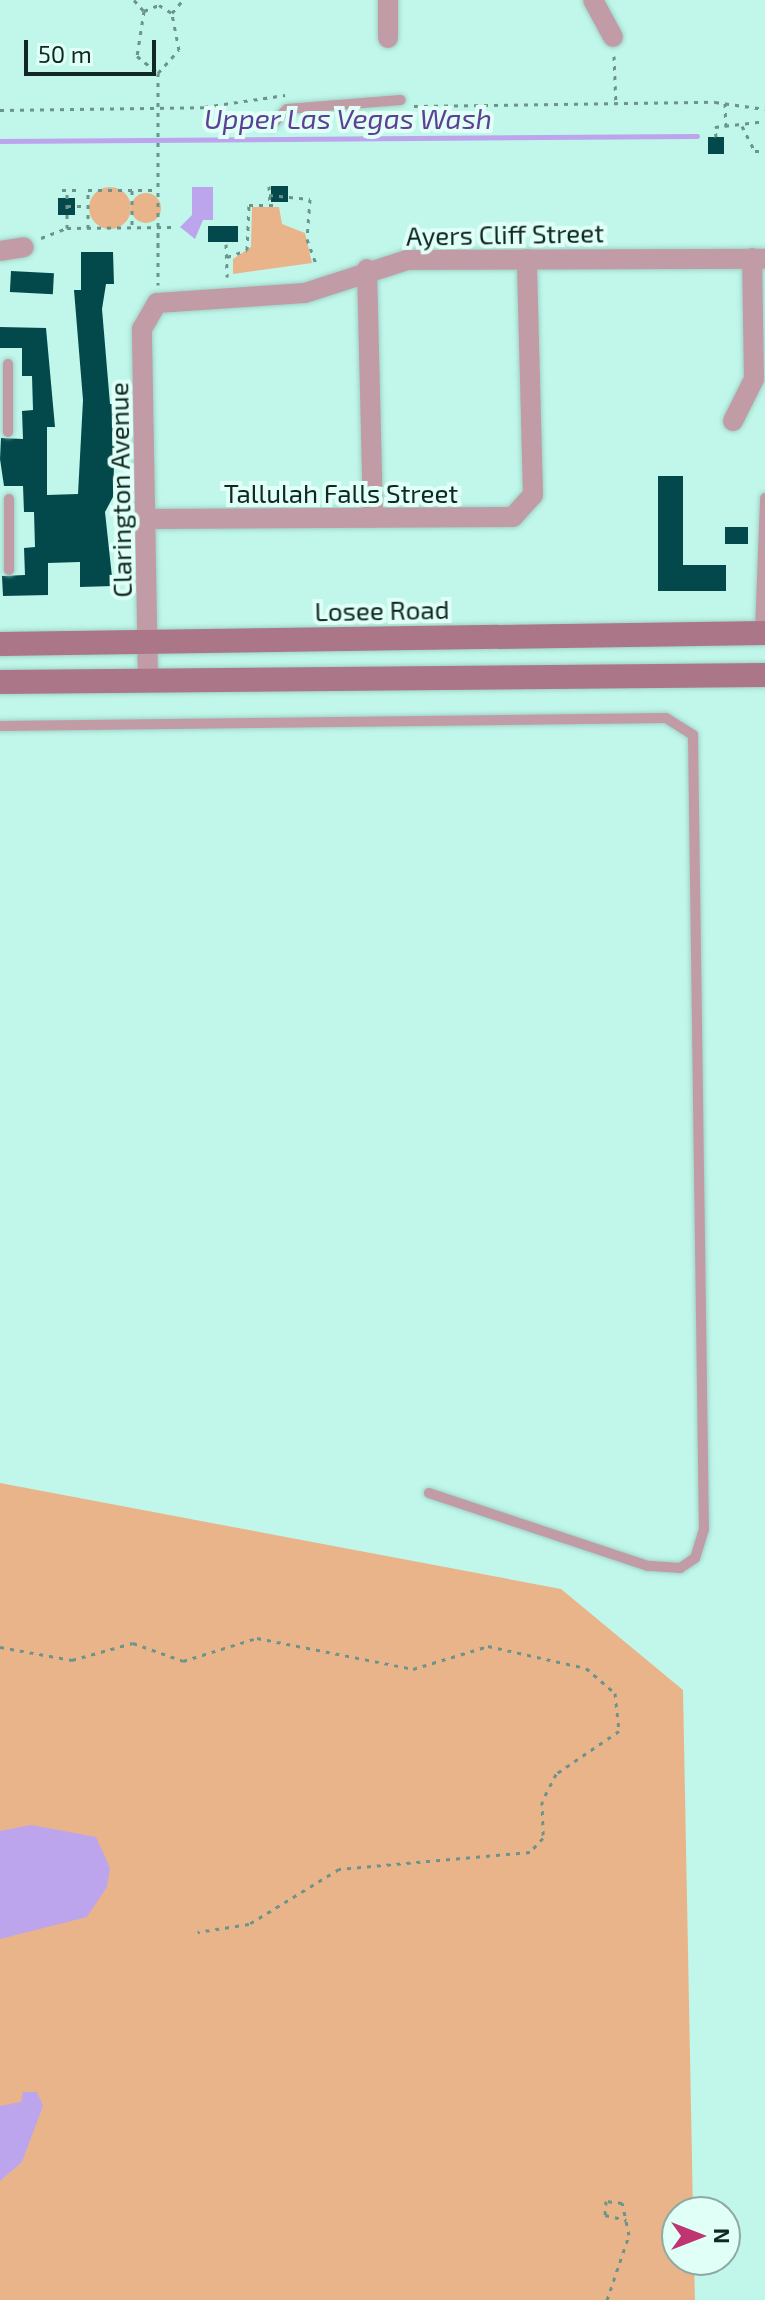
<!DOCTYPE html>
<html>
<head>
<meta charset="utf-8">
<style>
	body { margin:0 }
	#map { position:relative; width:765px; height:2300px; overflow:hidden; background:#c0f7ea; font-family:"Exo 2",sans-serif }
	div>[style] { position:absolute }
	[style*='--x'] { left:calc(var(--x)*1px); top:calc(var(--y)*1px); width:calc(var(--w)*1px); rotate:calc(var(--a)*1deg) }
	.green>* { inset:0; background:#eab48b }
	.round { border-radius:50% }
	.water>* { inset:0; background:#bca5ed }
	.stream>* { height:5px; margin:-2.5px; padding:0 2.5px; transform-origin:2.5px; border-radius:2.5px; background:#bca5ed }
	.building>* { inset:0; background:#03494c; transform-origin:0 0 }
	.path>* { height:3px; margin-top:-1.5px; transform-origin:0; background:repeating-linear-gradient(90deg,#6c948a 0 4px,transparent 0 10px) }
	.roads { filter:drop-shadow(0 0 2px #a0d2c6) drop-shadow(0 0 2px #a0d2c6) }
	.lane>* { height:10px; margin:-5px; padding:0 5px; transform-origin:5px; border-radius:5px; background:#c19ca7 }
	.street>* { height:20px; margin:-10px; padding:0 10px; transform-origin:10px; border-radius:10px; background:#c19ca7 }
	.secondary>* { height:24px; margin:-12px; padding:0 12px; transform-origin:12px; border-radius:12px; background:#ab7687 }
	span { translate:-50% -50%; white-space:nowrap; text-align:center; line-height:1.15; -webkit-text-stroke:8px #dffff7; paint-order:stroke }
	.street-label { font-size:26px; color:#112722 }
	.water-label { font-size:28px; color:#5f3f93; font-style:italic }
	.north { position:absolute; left:661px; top:2196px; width:80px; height:80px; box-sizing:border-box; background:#dffff7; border:2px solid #8da9a2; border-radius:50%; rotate:90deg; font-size:22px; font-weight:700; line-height:32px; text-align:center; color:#112722 }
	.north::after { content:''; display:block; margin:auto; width:28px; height:36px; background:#bf3571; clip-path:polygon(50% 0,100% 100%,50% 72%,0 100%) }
	.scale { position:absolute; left:24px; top:40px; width:132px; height:36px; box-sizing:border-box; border:4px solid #112722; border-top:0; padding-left:10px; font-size:24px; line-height:28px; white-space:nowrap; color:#112722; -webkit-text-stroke:6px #dffff7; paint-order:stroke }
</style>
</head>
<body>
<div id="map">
	<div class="green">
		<i class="round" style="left:89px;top:187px;width:42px;height:42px"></i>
		<i class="round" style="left:131px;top:193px;width:30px;height:30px"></i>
		<i style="clip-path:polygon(252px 207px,279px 207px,282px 224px,305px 233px,312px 263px,233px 274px,233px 259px,251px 247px)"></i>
		<i style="clip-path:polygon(0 1483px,561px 1589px,683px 1690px,693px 2212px,677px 2212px,677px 2260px,694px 2260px,695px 2300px,0 2300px)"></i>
	</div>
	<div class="water">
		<i style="clip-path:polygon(192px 187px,213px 187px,213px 220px,203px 220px,195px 239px,180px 227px,192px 215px)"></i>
		<i style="clip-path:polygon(31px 1825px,96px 1837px,110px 1868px,107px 1887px,87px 1917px,0 1939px,0 1831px)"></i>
		<i style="clip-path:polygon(23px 2092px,37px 2092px,43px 2106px,22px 2162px,0 2181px,0 2106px,21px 2102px)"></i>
	</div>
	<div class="stream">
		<i style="--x:0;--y:141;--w:697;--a:-0.41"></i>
	</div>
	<div class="building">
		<i style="left:708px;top:137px;width:16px;height:17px"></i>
		<i style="left:271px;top:186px;width:17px;height:16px"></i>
		<i style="left:58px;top:198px;width:17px;height:17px"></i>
		<i style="left:208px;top:226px;width:30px;height:16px"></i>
		<i style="clip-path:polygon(81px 252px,113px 252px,114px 284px,106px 284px,102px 309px,110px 404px,116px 404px,113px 497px,105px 512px,113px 586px,80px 587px,80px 562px,48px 563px,48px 595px,3px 596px,2px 576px,25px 575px,24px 548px,35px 547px,34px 512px,24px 512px,23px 486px,4px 486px,0 459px,1px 438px,23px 439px,22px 411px,33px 410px,32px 376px,22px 376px,22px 348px,0 348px,0 327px,46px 328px,55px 427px,47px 427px,47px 495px,78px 494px,83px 400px,74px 290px,81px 290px)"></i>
		<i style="left:11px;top:271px;width:43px;height:21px;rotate:3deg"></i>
		<i style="clip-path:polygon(658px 476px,683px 476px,683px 565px,726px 565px,726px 591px,658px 591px)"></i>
		<i style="left:748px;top:527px;width:17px;height:23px;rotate:90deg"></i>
	</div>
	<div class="path">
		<i style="--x:134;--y:0;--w:15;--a:48"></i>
		<i style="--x:144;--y:11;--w:16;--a:-22"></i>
		<i style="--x:159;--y:5;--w:15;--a:32"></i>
		<i style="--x:172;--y:13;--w:17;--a:-50"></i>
		<i style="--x:144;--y:11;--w:46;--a:98.8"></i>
		<i style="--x:137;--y:56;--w:27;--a:39"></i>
		<i style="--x:158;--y:73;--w:31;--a:-48"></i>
		<i style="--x:179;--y:50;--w:38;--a:-101"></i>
		<i style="--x:614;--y:56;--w:49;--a:87.7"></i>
		<i style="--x:158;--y:73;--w:212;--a:90"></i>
		<i style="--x:725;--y:103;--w:24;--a:88"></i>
		<i style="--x:414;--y:106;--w:301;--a:-0.8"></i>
		<i style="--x:715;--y:102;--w:50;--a:8"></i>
		<i style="--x:0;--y:110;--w:204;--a:-0.8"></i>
		<i style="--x:204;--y:107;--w:82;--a:-8.4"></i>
		<i style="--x:742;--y:126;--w:28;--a:63"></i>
		<i style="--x:755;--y:151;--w:10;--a:0"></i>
		<i style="--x:716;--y:137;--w:10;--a:-96"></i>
		<i style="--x:715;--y:127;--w:50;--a:-6.8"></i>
		<i style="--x:269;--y:186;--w:19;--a:87"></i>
		<i style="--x:62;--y:190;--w:20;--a:0"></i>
		<i style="--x:132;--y:190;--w:38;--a:90"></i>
		<i style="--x:269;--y:195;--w:41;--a:5.6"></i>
		<i style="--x:310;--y:199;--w:40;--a:94.3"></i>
		<i style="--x:307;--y:239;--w:27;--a:70"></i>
		<i style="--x:67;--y:206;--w:20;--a:0"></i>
		<i style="--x:67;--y:228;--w:38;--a:-90"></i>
		<i style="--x:88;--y:228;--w:38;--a:-90"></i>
		<i style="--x:88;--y:190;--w:70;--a:0"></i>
		<i style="--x:41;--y:238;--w:28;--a:-21"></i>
		<i style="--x:67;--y:228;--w:104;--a:-0.6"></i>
		<i style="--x:226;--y:244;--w:33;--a:88"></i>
		<i style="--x:227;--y:257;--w:21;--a:-19"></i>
		<i style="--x:247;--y:250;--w:45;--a:-87.5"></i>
		<i style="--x:249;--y:205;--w:30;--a:0"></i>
		<i style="--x:0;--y:1647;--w:73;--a:10.2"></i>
		<i style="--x:72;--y:1660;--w:63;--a:-15.6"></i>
		<i style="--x:133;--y:1643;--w:53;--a:19.8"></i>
		<i style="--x:183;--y:1661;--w:77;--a:-17.3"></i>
		<i style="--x:257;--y:1638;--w:159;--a:11.2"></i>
		<i style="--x:413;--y:1669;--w:78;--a:-17"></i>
		<i style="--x:488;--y:1646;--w:100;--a:12.7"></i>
		<i style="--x:586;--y:1668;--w:38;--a:41"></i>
		<i style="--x:615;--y:1693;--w:38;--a:84"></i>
		<i style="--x:619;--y:1731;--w:76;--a:145.7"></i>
		<i style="--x:556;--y:1774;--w:30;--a:117"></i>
		<i style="--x:542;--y:1801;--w:37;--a:88"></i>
		<i style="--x:543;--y:1838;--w:19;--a:133"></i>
		<i style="--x:530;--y:1852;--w:192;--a:174.9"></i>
		<i style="--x:339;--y:1869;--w:105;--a:148.6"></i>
		<i style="--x:249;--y:1924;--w:52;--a:171.1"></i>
		<i style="--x:607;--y:2300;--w:69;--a:-71.3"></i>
		<i style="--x:629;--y:2235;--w:33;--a:-102"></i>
		<i style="--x:622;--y:2203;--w:16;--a:-173"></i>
		<i style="--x:606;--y:2201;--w:14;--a:94"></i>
		<i style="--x:605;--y:2215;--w:22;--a:13"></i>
	</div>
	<div class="roads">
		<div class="lane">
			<i style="--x:271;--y:126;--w:23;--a:-47"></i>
			<i style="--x:287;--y:109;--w:114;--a:-4.5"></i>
			<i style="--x:8;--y:364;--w:68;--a:90"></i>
			<i style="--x:9;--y:570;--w:71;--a:-90"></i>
			<i style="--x:760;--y:631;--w:133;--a:-87.8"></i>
			<i style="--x:0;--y:726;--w:666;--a:-0.69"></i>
			<i style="--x:666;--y:718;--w:32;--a:32"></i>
			<i style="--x:693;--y:735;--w:794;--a:89.21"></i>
			<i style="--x:704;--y:1529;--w:30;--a:107"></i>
			<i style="--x:695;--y:1558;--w:18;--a:146"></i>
			<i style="--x:680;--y:1568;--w:32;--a:-176"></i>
			<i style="--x:648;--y:1566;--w:231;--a:-161.6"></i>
		</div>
		<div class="street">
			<i style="--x:388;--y:0;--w:38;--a:90"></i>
			<i style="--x:593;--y:0;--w:42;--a:61.6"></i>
			<i style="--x:0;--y:251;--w:24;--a:-9"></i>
			<i style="--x:367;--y:269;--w:249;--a:88.6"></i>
			<i style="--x:733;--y:421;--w:47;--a:-63.4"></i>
			<i style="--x:754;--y:379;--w:121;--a:-90.9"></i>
			<i style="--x:147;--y:519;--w:366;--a:-0.3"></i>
			<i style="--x:513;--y:517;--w:30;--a:-48"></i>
			<i style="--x:533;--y:495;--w:236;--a:-91.5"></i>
			<i style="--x:148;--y:680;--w:351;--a:-91"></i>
			<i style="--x:142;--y:329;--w:30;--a:-60"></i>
			<i style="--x:157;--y:303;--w:148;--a:-3.9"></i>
			<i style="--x:305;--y:293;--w:107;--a:-17.9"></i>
			<i style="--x:407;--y:260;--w:358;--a:-0.2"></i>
		</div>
		<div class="secondary">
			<i style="--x:0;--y:644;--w:765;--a:-0.82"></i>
			<i style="--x:0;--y:682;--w:765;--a:-0.52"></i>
		</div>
	</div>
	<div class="street-label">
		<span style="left:505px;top:234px;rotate:-1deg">Ayers Cliff Street</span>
		<span style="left:120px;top:490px;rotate:-91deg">Clarington Avenue</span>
		<span style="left:341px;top:493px">Tallulah Falls Street</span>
		<span style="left:382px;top:610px;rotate:-1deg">Losee Road</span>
	</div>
	<div class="water-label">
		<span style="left:348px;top:118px">Upper Las Vegas Wash</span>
	</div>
	<div class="north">N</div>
	<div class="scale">50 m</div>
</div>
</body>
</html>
